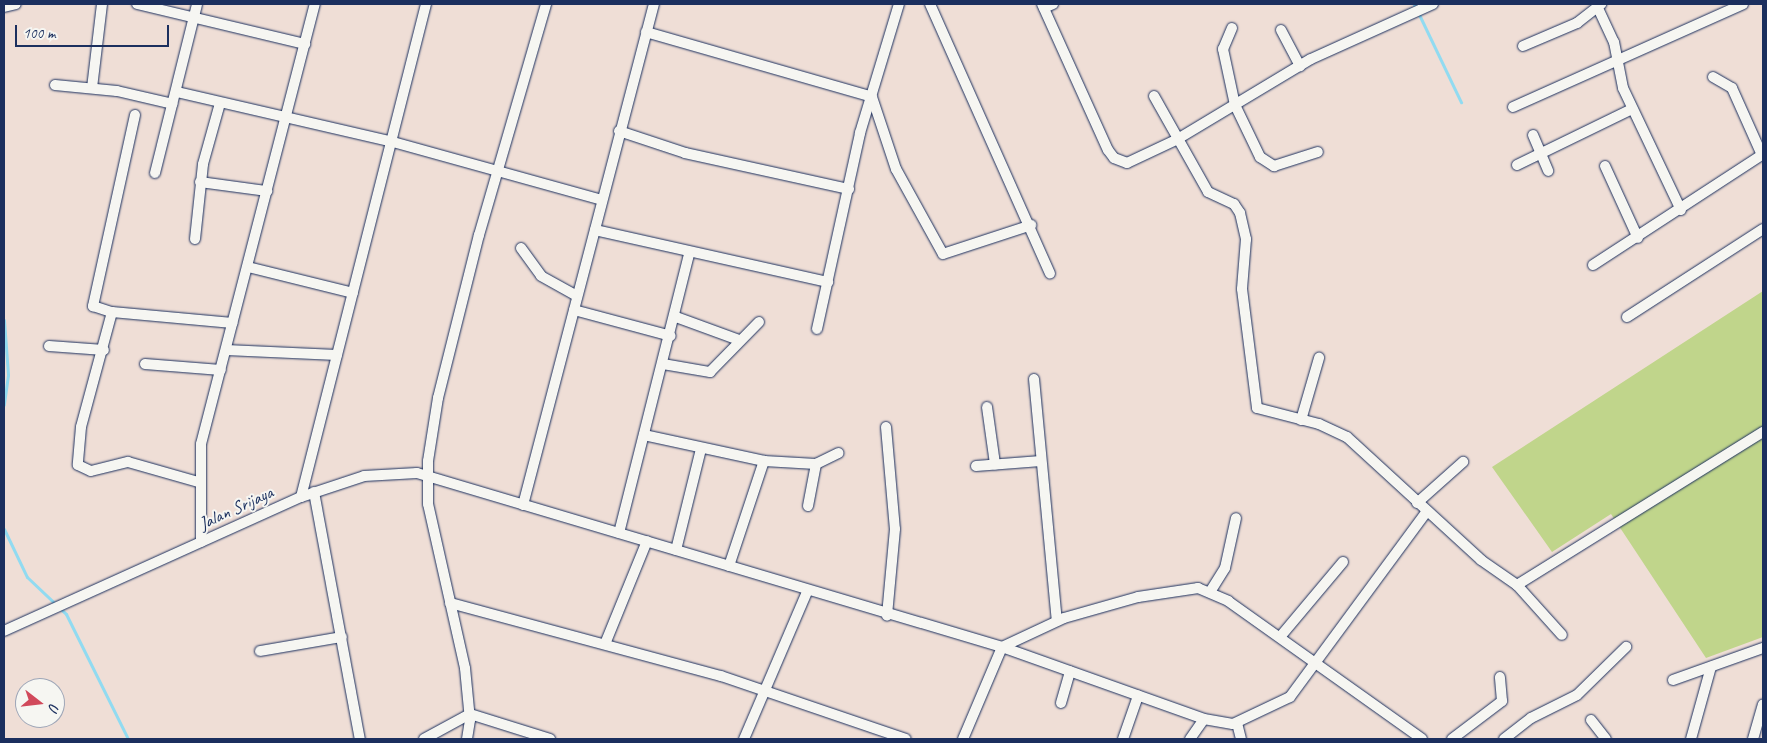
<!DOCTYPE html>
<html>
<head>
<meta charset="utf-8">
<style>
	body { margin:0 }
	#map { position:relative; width:1767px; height:743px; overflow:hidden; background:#efded6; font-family:Caveat,sans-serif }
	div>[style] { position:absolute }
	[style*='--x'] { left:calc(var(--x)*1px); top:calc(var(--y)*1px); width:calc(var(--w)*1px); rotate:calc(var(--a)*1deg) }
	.green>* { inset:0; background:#c0d58b }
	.stream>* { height:3px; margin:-1.5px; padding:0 1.5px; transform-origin:1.5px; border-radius:1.5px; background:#91dbf1 }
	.roads { filter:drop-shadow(0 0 1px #1b2f5e) drop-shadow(0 0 1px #1b2f5e) }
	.minor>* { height:10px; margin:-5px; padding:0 5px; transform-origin:5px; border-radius:5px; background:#f6f6f2 }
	span { translate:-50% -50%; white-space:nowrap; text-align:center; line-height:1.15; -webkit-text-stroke:4px #f6f6f2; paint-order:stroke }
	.street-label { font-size:18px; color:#1b2f5e }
	.frame { position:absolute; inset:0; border:5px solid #1b2f5e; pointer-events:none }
	.north { position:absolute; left:15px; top:678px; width:50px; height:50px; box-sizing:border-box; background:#f6f6f2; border:1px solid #9ea6b7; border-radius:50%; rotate:106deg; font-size:14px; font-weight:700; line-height:20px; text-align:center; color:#1b2f5e }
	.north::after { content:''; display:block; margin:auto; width:18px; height:22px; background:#d1495b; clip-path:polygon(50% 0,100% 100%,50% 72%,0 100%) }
	.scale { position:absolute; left:15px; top:25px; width:154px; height:22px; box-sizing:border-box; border:2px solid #1b2f5e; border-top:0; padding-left:6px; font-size:15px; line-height:18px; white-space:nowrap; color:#1b2f5e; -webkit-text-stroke:4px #f6f6f2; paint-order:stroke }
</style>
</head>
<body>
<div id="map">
	<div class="green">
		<i style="clip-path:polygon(1763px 291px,1763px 637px,1706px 658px,1611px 514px,1552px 552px,1492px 467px)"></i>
	</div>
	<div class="stream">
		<i style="--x:1414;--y:4;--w:109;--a:64.4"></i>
		<i style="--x:4;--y:320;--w:55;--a:85.8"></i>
		<i style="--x:8;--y:375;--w:30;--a:98"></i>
		<i style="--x:4;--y:529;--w:53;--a:64.4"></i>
		<i style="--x:27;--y:577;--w:54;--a:43.5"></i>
		<i style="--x:66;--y:614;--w:140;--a:63.6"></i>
	</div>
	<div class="roads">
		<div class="minor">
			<i style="--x:137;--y:4;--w:173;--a:13.4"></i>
			<i style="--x:930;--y:4;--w:295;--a:66"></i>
			<i style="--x:1042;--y:4;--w:160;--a:65.7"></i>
			<i style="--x:1108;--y:150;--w:10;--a:53"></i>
			<i style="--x:1114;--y:158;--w:14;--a:21"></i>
			<i style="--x:1127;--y:163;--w:54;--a:-25.1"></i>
			<i style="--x:1176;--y:140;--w:157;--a:-31"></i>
			<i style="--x:1311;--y:59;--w:134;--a:-24.3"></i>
			<i style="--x:1597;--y:6;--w:40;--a:65"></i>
			<i style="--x:1614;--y:42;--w:47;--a:78.9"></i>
			<i style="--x:1623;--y:88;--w:135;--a:64.6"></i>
			<i style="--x:4;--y:7;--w:12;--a:-14"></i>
			<i style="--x:1044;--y:8;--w:10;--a:-24"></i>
			<i style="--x:1232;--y:28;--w:23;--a:113"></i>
			<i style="--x:1223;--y:49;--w:57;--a:77.9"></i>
			<i style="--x:1235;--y:105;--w:58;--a:64.3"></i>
			<i style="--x:1260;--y:157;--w:17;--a:33"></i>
			<i style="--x:1274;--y:166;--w:46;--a:-17.7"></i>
			<i style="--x:1281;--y:30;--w:41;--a:62.2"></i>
			<i style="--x:646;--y:32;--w:235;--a:16"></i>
			<i style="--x:872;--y:97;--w:76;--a:71.6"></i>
			<i style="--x:896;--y:169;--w:97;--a:61.1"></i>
			<i style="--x:943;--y:254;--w:93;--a:-18.2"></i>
			<i style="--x:1523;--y:46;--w:59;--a:-23.1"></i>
			<i style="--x:1577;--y:23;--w:31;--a:-38"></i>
			<i style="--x:1713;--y:77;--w:22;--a:30"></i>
			<i style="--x:1732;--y:88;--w:73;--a:65.9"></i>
			<i style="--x:55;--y:85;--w:62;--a:5.5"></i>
			<i style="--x:117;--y:91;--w:57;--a:13.1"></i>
			<i style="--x:92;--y:88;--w:85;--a:-83.2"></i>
			<i style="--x:177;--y:92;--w:222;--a:13"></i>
			<i style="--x:393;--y:142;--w:217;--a:15.5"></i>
			<i style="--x:1154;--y:96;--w:110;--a:60.6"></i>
			<i style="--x:1208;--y:192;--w:29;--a:25"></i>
			<i style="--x:1234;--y:204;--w:11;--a:56"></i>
			<i style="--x:1240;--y:213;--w:27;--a:77"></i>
			<i style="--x:1246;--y:239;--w:50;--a:94.6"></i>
			<i style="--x:1242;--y:289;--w:120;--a:82.8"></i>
			<i style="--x:1257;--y:408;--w:64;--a:14.5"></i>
			<i style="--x:1319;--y:424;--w:31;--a:25"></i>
			<i style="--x:1347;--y:437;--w:182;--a:42.5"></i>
			<i style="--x:1481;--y:560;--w:44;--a:34.8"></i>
			<i style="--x:1517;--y:585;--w:67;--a:48"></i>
			<i style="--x:1513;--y:107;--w:252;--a:-24.1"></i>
			<i style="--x:135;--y:115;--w:196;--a:102.4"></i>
			<i style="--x:93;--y:306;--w:20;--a:18"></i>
			<i style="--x:112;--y:312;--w:121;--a:5.2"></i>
			<i style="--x:619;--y:131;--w:70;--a:18.4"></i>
			<i style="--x:685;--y:153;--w:168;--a:12.4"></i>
			<i style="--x:1533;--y:135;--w:39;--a:67"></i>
			<i style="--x:1517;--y:165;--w:128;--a:-26"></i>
			<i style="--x:1605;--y:166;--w:79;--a:65.4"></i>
			<i style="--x:155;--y:173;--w:174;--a:-76"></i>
			<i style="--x:200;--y:182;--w:68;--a:7.7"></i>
			<i style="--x:595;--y:230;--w:239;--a:12.6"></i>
			<i style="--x:195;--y:239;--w:75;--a:-83.9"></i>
			<i style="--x:203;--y:164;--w:63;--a:-74.4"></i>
			<i style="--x:521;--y:248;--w:34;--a:54"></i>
			<i style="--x:541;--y:276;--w:41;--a:29.1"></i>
			<i style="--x:1593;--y:265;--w:203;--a:-33.1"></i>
			<i style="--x:248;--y:267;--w:108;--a:13.9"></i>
			<i style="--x:574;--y:310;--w:100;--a:15"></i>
			<i style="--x:112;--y:312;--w:119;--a:105.1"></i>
			<i style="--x:81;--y:427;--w:38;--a:95"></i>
			<i style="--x:78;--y:465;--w:14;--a:25"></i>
			<i style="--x:91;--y:471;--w:38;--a:-14"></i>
			<i style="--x:128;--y:462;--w:73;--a:15.9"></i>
			<i style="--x:676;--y:317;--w:67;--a:20.1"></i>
			<i style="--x:1627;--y:317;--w:162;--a:-32.9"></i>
			<i style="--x:817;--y:329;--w:201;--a:-77.6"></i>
			<i style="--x:860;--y:133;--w:135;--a:-73.2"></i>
			<i style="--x:49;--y:346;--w:55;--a:4.2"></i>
			<i style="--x:226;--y:350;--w:111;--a:2.6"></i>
			<i style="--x:145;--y:364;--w:76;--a:4.5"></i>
			<i style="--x:663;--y:364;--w:48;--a:9.7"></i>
			<i style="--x:710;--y:372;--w:70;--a:-45.6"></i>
			<i style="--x:1034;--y:379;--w:243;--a:84.6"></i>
			<i style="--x:987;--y:407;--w:58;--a:82"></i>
			<i style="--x:1301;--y:420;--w:65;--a:-73.8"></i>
			<i style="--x:886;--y:427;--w:102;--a:85"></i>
			<i style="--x:895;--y:529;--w:87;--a:95.3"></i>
			<i style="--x:644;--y:435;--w:123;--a:12.2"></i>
			<i style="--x:764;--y:461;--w:52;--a:3.3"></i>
			<i style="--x:816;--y:464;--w:25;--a:-26"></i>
			<i style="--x:976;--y:466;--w:65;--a:-4.4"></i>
			<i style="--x:314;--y:492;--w:251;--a:79.5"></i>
			<i style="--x:301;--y:497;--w:509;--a:-75.77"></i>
			<i style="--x:1417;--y:503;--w:62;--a:-41.7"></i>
			<i style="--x:523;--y:505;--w:518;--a:-75.35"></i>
			<i style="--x:808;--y:506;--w:43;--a:-79.2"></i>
			<i style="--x:619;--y:533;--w:288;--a:-75.9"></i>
			<i style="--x:201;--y:542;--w:98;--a:-90"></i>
			<i style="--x:201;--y:444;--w:455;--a:-75.5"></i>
			<i style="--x:676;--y:550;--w:104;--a:-76.1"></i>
			<i style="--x:729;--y:566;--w:111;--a:-71.6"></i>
			<i style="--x:1517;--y:585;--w:290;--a:-31.9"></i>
			<i style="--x:1210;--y:592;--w:28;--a:-58"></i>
			<i style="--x:1225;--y:568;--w:51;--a:-77.6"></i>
			<i style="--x:450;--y:603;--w:281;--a:15.1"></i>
			<i style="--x:721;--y:676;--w:195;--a:18.8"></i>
			<i style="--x:4;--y:631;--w:326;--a:-24.3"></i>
			<i style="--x:301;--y:497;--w:66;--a:-18.4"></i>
			<i style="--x:364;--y:476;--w:53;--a:-3.2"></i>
			<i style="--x:417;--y:473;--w:610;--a:16.56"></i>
			<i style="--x:1002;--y:647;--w:68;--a:-25.1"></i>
			<i style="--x:1064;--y:618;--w:77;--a:-15.8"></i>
			<i style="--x:1138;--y:597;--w:61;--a:-8.5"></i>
			<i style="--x:1198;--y:588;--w:33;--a:23"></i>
			<i style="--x:1228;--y:601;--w:238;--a:35.4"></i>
			<i style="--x:1280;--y:637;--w:98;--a:-50"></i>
			<i style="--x:605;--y:644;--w:111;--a:-67.8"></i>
			<i style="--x:260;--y:651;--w:83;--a:-9.7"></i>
			<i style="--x:1673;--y:680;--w:96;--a:-19.6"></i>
			<i style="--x:1061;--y:703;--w:33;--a:-74"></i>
			<i style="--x:1591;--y:720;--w:24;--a:52"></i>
			<i style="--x:1237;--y:723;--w:16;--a:76"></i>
			<i style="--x:424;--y:739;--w:52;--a:-28.5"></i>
			<i style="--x:470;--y:714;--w:84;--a:17.4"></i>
			<i style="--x:467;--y:739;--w:19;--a:-81"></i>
			<i style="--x:470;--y:720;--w:52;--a:-95.5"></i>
			<i style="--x:465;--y:668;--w:168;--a:-102.7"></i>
			<i style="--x:428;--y:504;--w:43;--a:-90"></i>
			<i style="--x:428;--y:461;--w:64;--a:-81"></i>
			<i style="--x:438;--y:398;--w:168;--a:-75.9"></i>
			<i style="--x:479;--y:235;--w:241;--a:-73.8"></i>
			<i style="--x:744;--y:739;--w:160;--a:-66.8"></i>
			<i style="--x:963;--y:739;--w:100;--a:-67"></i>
			<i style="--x:1002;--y:647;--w:214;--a:19.6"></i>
			<i style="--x:1204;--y:719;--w:29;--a:10"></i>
			<i style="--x:1233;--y:724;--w:63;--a:-25.3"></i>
			<i style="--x:1290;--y:697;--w:231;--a:-53.6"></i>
			<i style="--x:1123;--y:739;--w:46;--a:-70.8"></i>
			<i style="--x:1190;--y:739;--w:24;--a:-55"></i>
			<i style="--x:1452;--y:739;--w:63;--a:-37.2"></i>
			<i style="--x:1502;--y:701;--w:24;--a:-95"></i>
			<i style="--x:1504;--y:739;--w:34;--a:-38"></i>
			<i style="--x:1531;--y:718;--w:51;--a:-26.6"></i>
			<i style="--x:1577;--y:695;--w:69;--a:-44.4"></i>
			<i style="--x:1691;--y:739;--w:75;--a:-74.5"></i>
			<i style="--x:1753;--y:739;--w:36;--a:-74"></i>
		</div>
	</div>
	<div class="street-label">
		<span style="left:236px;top:508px;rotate:-25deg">Jalan Srijaya</span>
	</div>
	<div class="frame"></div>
	<div class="north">U</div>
	<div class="scale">100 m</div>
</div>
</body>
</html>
